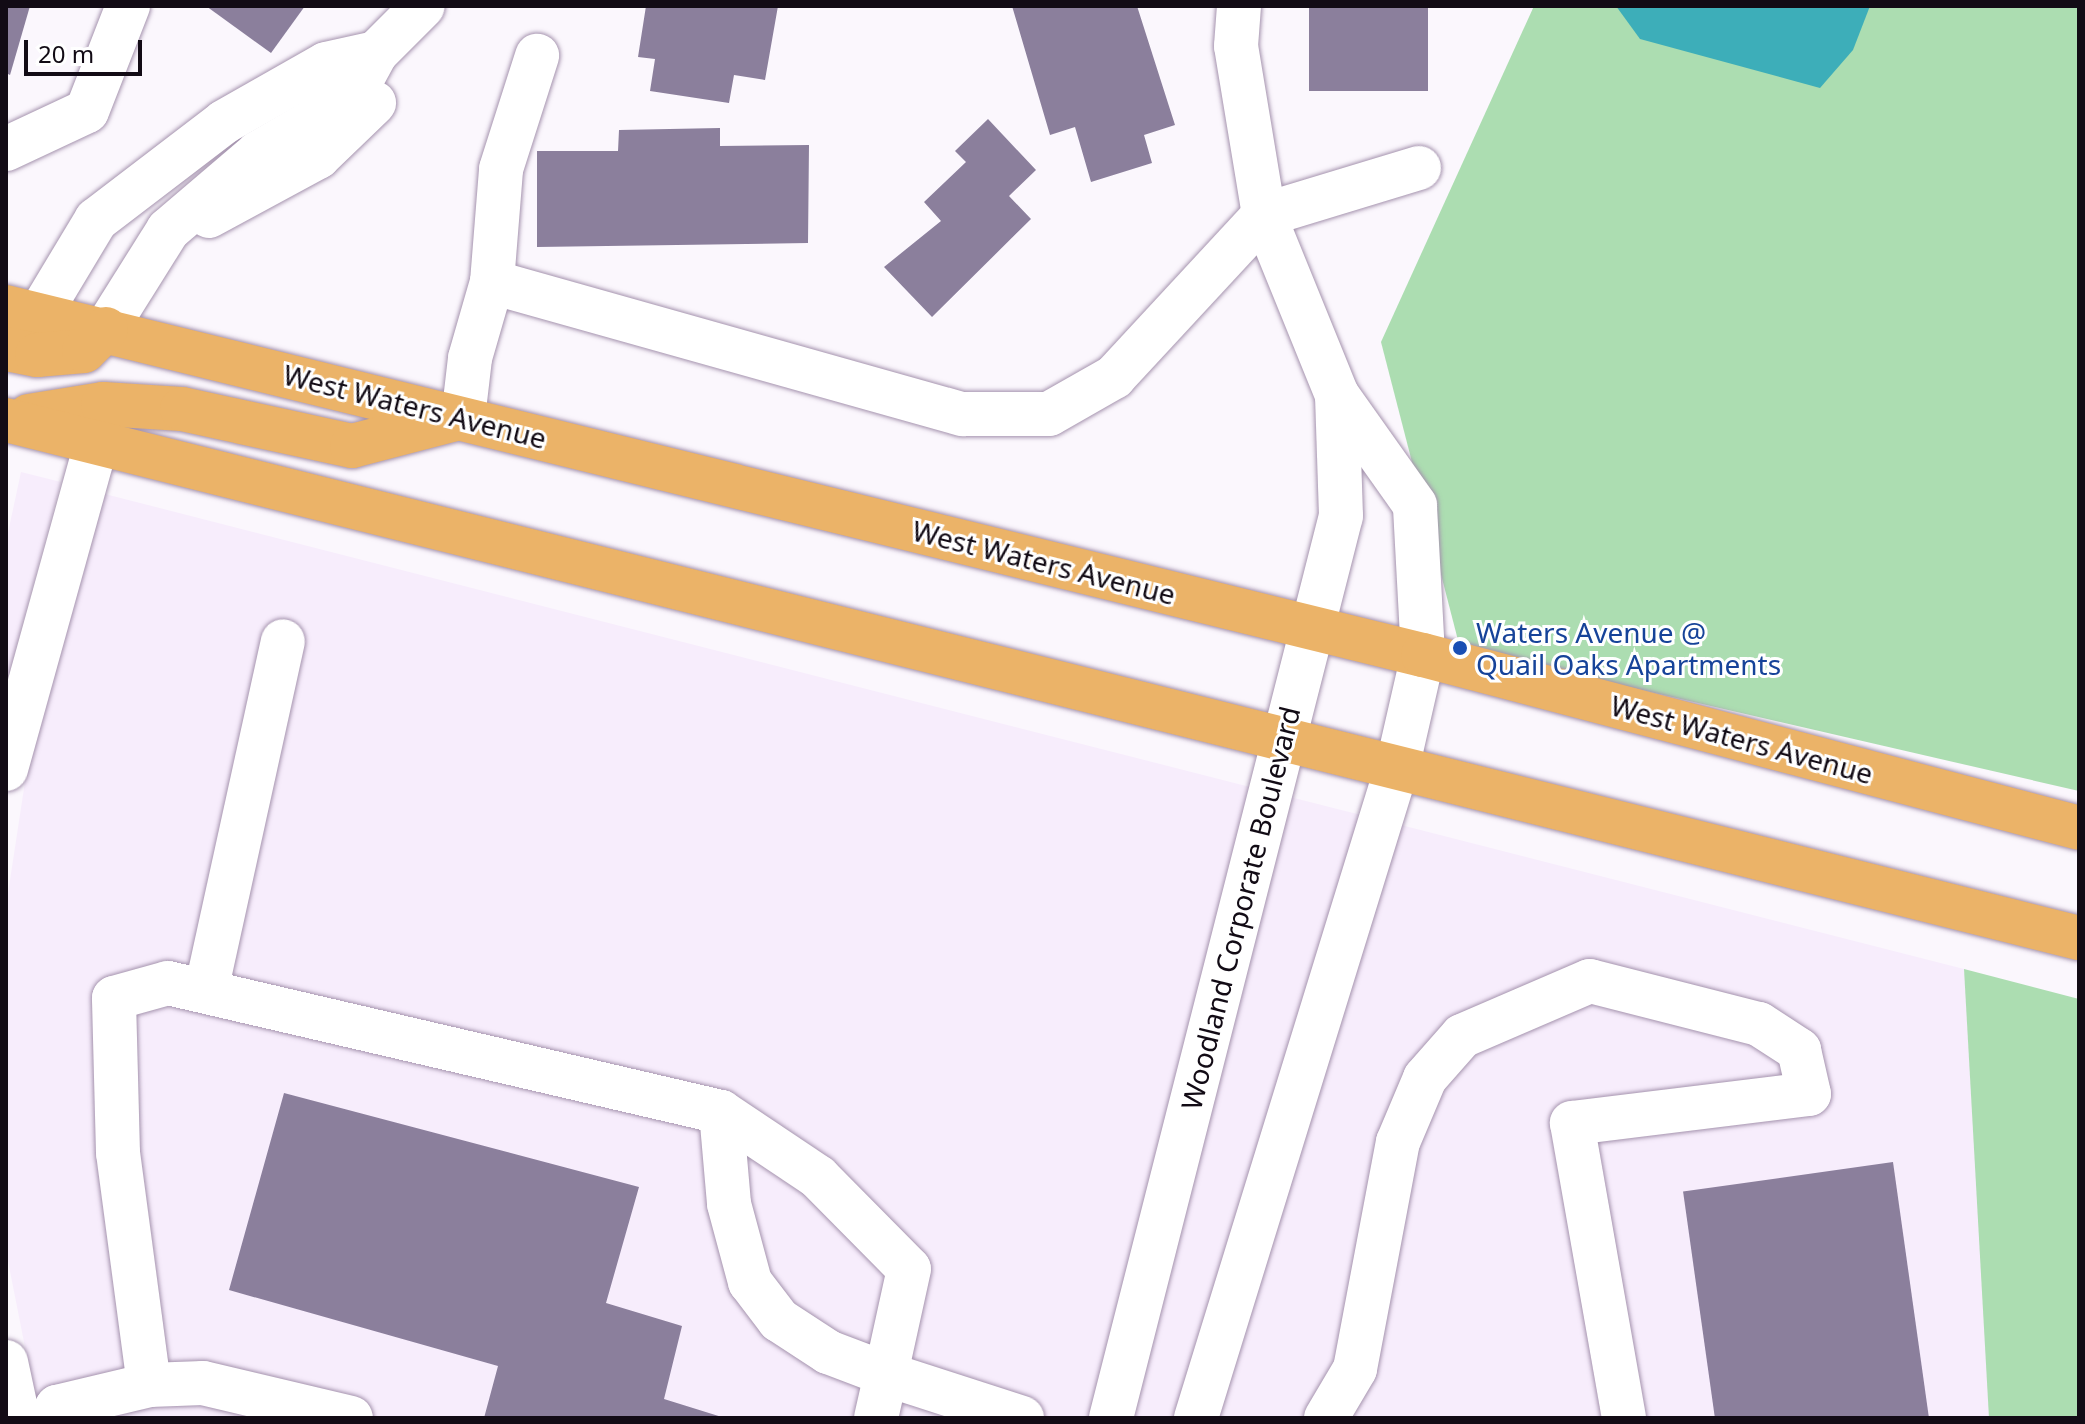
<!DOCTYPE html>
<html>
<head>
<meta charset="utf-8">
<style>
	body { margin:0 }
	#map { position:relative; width:2085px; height:1424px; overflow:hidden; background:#fbf7fd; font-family:"Noto Sans",sans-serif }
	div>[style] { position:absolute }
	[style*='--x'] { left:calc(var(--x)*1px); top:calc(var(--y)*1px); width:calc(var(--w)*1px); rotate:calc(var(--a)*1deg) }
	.built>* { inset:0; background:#f7edfc }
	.green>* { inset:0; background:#acddb1 }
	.water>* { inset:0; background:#3daeb9 }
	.building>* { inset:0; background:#8b7f9c; transform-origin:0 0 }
	.roads { filter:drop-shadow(0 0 2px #a593ae) drop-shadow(0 0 2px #a593ae) }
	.minor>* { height:44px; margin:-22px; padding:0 22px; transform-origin:22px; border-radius:22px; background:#fff }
	.major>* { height:44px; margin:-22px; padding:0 22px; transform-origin:22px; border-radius:22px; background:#ebb368 }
	.dots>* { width:22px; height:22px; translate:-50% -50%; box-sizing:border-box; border:4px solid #fff; border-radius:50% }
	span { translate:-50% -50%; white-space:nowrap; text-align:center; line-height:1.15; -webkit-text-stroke:6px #fff; paint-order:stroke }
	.street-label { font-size:28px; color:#120b15 }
	.transit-label { font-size:28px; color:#164399 }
	.left { translate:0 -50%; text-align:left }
	.frame { position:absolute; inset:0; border:8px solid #120b15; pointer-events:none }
	.scale { position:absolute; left:24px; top:40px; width:118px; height:36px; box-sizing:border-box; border:4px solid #120b15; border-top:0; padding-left:10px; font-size:24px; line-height:28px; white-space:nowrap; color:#120b15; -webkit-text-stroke:6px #fff; paint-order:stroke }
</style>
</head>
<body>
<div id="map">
	<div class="built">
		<i style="clip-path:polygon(21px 472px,61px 482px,6px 684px,6px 542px)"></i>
		<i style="clip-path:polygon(101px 493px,1250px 787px,1090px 1418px,39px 1418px,6px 1251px,6px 906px,29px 756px)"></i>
		<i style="clip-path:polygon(1290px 797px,1361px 815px,1174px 1418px,1132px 1418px)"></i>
		<i style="clip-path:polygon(1401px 825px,1964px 969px,2022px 1418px,1217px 1418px)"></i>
	</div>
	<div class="green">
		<i style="clip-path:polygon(1534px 6px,2079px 6px,2079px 791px,1460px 648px,1381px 342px)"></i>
		<i style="clip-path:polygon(1964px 969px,2079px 999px,2079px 1418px,1989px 1418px)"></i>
	</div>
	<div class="water">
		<i style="clip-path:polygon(1616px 6px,1870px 6px,1853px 50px,1820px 88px,1640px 39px)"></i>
	</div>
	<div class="building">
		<i style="clip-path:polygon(6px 6px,30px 6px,10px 75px,6px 73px)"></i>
		<i style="clip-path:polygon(206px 6px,305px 6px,271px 53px)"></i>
		<i style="clip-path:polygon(646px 6px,778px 6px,765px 80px,734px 75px,729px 103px,650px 91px,655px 59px,638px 57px)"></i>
		<i style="clip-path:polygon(1012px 6px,1137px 6px,1175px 125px,1144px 135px,1152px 163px,1091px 182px,1075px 127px,1050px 135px)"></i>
		<i style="left:1309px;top:6px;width:119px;height:85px"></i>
		<i style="clip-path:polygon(988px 119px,1036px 170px,1009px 196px,1031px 219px,932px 317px,884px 267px,941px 221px,924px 202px,966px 162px,955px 151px)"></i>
		<i style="clip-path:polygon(720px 128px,720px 146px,809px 145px,808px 243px,537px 247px,537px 151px,618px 151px,619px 130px)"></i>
		<i style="clip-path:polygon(284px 1093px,639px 1187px,606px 1303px,682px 1326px,664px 1399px,725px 1418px,484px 1418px,498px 1366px,229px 1290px)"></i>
		<i style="left:1893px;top:1162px;width:258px;height:212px;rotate:82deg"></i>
	</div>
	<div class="roads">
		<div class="minor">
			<i style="--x:6;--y:149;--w:89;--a:-25.1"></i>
			<i style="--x:87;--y:111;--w:113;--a:-68.7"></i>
			<i style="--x:209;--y:216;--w:124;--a:-28.4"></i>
			<i style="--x:318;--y:157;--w:78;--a:-44"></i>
			<i style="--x:492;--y:282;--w:113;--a:-85.4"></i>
			<i style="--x:501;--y:169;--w:119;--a:-72.3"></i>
			<i style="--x:39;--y:315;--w:111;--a:-59"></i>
			<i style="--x:96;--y:220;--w:161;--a:-37.4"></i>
			<i style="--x:224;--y:122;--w:117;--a:-29.6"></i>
			<i style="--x:326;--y:64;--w:51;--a:-12.4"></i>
			<i style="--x:106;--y:329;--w:117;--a:-57.9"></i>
			<i style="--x:168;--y:230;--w:118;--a:-40.5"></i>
			<i style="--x:258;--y:153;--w:108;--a:-30.1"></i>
			<i style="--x:351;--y:99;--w:52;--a:-61.5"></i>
			<i style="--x:376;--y:53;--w:66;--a:-45"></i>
			<i style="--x:463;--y:418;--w:60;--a:-83.3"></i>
			<i style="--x:470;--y:358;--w:79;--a:-73.9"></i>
			<i style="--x:492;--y:282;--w:489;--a:15.7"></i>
			<i style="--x:963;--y:414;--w:86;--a:0"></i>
			<i style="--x:1049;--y:414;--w:75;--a:-29.6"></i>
			<i style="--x:1114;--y:377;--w:221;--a:-47.2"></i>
			<i style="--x:1264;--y:215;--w:162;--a:-16.9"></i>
			<i style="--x:6;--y:769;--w:341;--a:-74.5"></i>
			<i style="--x:206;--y:991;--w:358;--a:-77.6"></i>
			<i style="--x:721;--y:1112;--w:117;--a:33.8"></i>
			<i style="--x:818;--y:1177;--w:129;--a:45.3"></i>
			<i style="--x:909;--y:1269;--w:107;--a:102.4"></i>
			<i style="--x:886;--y:1374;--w:143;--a:17.9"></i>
			<i style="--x:6;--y:1362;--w:57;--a:77.9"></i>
			<i style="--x:149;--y:1385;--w:54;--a:-2.1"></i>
			<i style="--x:203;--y:1383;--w:152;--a:13.3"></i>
			<i style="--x:51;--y:1418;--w:13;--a:-61"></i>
			<i style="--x:57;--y:1407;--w:95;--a:-13.4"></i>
			<i style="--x:149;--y:1385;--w:234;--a:-97.6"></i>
			<i style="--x:118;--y:1153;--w:155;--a:-91.5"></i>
			<i style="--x:114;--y:998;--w:56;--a:-15.5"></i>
			<i style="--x:168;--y:983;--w:568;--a:13.13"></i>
			<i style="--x:721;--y:1112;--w:92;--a:85"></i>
			<i style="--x:729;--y:1204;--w:81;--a:74.9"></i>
			<i style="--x:750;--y:1282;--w:48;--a:52.7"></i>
			<i style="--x:779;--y:1320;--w:59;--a:33.1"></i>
			<i style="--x:828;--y:1352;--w:62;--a:20.8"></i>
			<i style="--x:886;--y:1374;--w:45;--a:102.8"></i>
			<i style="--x:1111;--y:1418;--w:931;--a:-75.7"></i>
			<i style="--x:1341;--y:516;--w:121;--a:-91.9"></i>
			<i style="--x:1196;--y:1418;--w:684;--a:-72.84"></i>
			<i style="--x:1398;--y:764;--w:112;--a:-77.1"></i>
			<i style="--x:1423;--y:655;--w:150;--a:-93.1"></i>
			<i style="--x:1415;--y:505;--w:135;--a:-125.3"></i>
			<i style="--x:1337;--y:395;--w:194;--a:-112.1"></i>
			<i style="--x:1264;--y:215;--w:171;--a:-99.4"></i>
			<i style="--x:1236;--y:46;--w:40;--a:-85.7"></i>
			<i style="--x:1326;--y:1418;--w:57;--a:-59.4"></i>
			<i style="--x:1355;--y:1369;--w:231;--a:-79.3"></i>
			<i style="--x:1398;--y:1142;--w:69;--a:-67.1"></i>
			<i style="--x:1425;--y:1078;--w:56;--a:-48.6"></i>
			<i style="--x:1462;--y:1036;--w:139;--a:-23.3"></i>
			<i style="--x:1590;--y:981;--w:174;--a:14.3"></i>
			<i style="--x:1759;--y:1024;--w:48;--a:33"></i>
			<i style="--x:1799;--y:1050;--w:45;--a:77.2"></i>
			<i style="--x:1809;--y:1094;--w:239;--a:173"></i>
			<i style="--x:1572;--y:1123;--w:300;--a:80"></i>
		</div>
		<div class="major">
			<i style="--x:6;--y:307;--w:1459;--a:13.8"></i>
			<i style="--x:1423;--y:655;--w:678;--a:14.77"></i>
			<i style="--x:6;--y:349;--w:32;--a:11"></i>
			<i style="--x:37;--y:355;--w:47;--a:-4.9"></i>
			<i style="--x:84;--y:351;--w:31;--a:-45"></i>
			<i style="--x:29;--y:416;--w:75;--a:-9.2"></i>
			<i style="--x:103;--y:404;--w:79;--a:3.6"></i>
			<i style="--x:182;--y:409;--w:174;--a:12.3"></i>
			<i style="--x:352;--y:446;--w:107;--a:-14.6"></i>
			<i style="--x:6;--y:420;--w:2137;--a:14.03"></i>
		</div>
	</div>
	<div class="dots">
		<i style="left:1460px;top:648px;background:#1a4fb4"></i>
	</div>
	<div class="street-label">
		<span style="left:415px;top:406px;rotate:14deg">West Waters Avenue</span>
		<span style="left:1044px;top:562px;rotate:14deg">West Waters Avenue</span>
		<span style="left:1742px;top:739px;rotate:15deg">West Waters Avenue</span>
		<span style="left:1240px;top:908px;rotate:-76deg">Woodland Corporate Boulevard</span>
	</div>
	<div class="transit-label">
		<span class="left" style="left:1476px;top:648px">Waters Avenue @<br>Quail Oaks Apartments</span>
	</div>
	<div class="frame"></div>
	<div class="scale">20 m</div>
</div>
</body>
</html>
